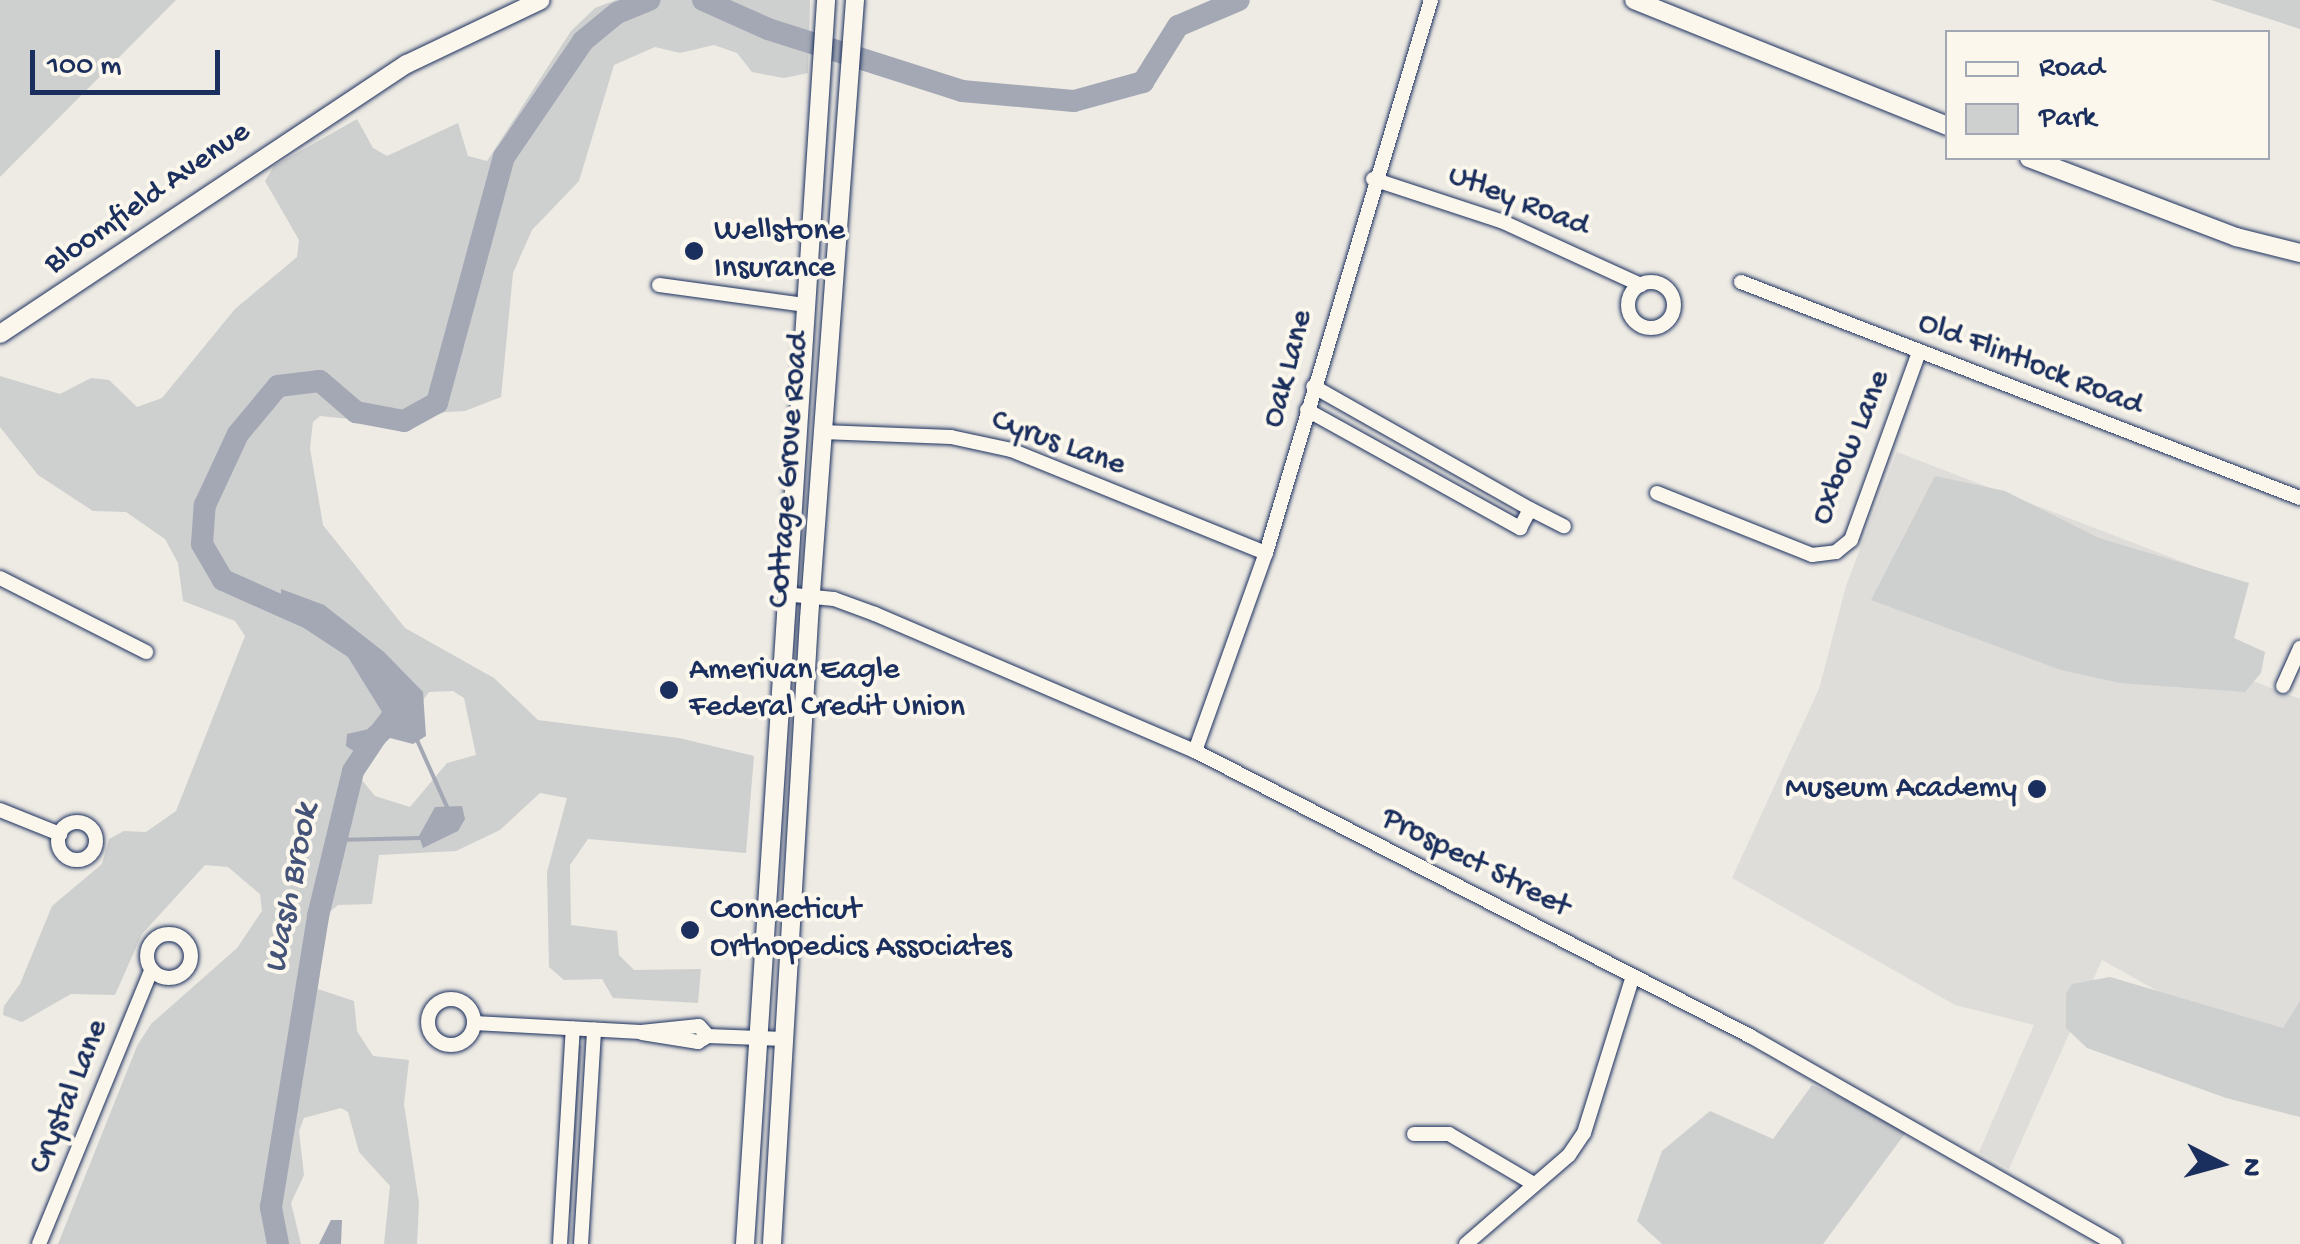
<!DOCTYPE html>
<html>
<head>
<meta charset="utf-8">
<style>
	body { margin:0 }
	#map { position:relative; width:2300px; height:1244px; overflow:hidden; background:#eeebe4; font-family:"Gochi Hand",sans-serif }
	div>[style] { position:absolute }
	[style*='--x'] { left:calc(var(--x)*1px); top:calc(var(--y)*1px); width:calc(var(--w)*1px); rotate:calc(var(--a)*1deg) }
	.built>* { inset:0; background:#deddda }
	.green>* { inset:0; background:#cecfcf }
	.water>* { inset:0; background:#a3a8b4 }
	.stream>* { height:4px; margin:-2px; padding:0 2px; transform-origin:2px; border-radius:2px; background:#a3a8b4 }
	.river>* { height:22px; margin:-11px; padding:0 11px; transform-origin:11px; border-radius:11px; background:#a3a8b4 }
	.roads { filter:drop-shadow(0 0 2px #1b2f5e) drop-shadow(0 0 2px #1b2f5e) }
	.minor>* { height:14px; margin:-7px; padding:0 7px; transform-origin:7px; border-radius:7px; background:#fbf7ec }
	.minor>.ring { margin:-7px; padding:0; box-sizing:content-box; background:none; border:14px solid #fbf7ec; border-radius:50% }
	.major>* { height:18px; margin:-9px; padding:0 9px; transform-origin:9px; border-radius:9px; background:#fbf7ec }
	.dots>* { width:28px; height:28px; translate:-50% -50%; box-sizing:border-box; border:5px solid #fbf7ec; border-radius:50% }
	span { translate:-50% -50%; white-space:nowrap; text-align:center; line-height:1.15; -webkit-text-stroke:8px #fbf7ec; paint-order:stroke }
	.street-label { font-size:32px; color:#1b2f5e }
	.poi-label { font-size:32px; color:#1b2f5e }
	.left { translate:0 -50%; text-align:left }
	.right { translate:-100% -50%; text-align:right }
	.water-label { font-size:35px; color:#445378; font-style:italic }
	.legend { position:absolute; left:1945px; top:30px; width:325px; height:130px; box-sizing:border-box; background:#fbf7ec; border:2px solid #a1a7b3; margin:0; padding:12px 18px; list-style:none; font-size:30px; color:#1b2f5e }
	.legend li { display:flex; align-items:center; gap:20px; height:50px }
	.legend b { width:50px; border:2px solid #a1a7b3 }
	.north { position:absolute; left:2170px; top:1114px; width:100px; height:100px; -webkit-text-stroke:8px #fbf7ec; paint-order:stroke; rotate:96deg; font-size:28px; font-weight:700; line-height:40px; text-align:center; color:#1b2f5e }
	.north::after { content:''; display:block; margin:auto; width:35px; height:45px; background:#1b2f5e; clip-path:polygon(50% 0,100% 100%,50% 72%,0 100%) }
	.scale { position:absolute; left:30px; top:50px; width:190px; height:45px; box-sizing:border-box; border:5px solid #1b2f5e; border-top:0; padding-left:12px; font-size:30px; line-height:35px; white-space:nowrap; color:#1b2f5e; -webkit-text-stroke:8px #fbf7ec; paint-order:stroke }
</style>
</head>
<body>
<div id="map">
	<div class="built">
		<i style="clip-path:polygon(1897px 452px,2243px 585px,2209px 664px,2300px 699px,2300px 1020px,2281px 1060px,2102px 960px,2009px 1169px,1979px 1152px,2034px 1025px,1955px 1005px,1732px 878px,1819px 689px,1846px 586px)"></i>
	</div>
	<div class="green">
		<i style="clip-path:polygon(0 0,176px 0,0 177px)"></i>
		<i style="clip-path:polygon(evenodd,616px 0,810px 0,808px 73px,784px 78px,752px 72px,737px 53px,714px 45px,680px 53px,655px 47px,614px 65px,579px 181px,532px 230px,513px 273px,501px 397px,465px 411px,412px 414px,388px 423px,320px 416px,313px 422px,310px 448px,323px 525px,405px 628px,494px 678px,538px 720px,679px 738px,754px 756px,746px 853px,588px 839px,570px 865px,571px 925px,617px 931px,619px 955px,634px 970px,701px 969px,698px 1003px,613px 998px,602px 979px,564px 980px,549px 967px,547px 872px,567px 798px,540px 793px,500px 830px,456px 851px,379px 855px,372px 904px,338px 905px,326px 915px,318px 989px,354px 1001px,357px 1031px,373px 1056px,409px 1060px,404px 1104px,419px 1203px,417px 1244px,384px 1244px,390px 1186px,359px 1152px,348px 1112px,341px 1108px,304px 1118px,299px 1131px,304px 1175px,291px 1203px,301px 1244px,58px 1244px,137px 1046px,151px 1024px,237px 948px,262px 911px,260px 894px,228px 867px,205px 865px,142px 934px,115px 995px,71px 994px,22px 1022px,3px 1015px,4px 1006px,20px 984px,52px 906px,102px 864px,109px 839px,124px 831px,146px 832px,176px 811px,245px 636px,235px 621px,183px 601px,178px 563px,165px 539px,126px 512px,93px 511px,38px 475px,0 427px,0 376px,60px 394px,91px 378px,109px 380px,137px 407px,162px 398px,235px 309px,297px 257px,299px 240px,265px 181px,274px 166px,357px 119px,373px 148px,387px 156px,458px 123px,468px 156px,487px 161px,571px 31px,595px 8px,616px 0,453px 691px,464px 698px,476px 755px,447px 763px,410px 807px,375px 796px,356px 773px,370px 748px,399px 734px,429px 692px,453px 691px)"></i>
		<i style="clip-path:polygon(2211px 0,2300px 0,2300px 29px)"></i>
		<i style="clip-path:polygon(1935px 476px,2005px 491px,2099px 538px,2249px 583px,2234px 638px,2265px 652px,2261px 673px,2245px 692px,2120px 683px,2061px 670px,1871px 600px)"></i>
		<i style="clip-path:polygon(2110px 977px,2283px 1028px,2300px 1001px,2300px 1117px,2226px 1098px,2087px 1048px,2066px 1028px,2066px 994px,2072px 984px)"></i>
		<i style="clip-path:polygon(577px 1043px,582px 1046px,571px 1213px,567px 1213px)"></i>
		<i style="clip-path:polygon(1812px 1085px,1910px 1127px,1823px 1244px,1662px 1244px,1637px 1221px,1662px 1151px,1710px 1111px,1773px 1139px)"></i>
	</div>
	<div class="water">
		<i style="clip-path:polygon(281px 589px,324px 605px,384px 652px,423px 692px,426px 736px,413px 744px,390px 738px,367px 760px,346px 746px,347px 734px,369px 729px,382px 712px,348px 657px,281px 613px)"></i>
		<i style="clip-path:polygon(462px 806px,465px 819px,458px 831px,423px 848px,419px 836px,435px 807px)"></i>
		<i style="clip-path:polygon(331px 1220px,342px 1220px,341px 1244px,319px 1244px)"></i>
	</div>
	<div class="stream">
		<i style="--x:417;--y:740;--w:76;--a:65.8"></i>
		<i style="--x:335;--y:840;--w:86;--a:-1.3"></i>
	</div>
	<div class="river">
		<i style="--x:703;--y:0;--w:71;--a:24"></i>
		<i style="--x:768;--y:29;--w:204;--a:17.7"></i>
		<i style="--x:962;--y:91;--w:112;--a:5.1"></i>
		<i style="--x:1074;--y:101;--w:72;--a:-15.4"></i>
		<i style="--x:1143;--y:82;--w:66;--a:-58"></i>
		<i style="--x:1178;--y:26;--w:66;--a:-23.1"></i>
		<i style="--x:304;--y:616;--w:89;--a:-156"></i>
		<i style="--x:223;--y:580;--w:42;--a:-120.3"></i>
		<i style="--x:202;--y:544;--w:39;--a:-86"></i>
		<i style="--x:205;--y:505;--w:78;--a:-65.1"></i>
		<i style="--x:238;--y:434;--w:62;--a:-50.2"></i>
		<i style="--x:278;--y:386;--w:42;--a:-6.8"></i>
		<i style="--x:320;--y:381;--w:48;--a:40.7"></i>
		<i style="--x:356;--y:412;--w:49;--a:10.6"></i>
		<i style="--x:404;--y:421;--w:38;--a:-29"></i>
		<i style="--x:437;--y:403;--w:255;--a:-74.8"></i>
		<i style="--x:504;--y:157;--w:140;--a:-55.7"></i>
		<i style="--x:583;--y:41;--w:44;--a:-39.5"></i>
		<i style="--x:617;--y:13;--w:35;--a:-22"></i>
		<i style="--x:278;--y:1244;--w:38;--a:-101"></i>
		<i style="--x:271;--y:1207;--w:295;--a:-80.8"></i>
		<i style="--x:318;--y:916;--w:149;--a:-76.4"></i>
		<i style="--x:353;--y:771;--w:43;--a:-56.3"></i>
	</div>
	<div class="roads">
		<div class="minor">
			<i style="--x:1373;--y:179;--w:135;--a:18.2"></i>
			<i style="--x:1501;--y:221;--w:154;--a:24.6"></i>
			<i style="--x:1741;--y:282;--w:599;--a:21.13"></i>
			<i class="ring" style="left:1628px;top:282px;width:32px;height:32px"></i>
			<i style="--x:659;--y:285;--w:147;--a:7.8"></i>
			<i style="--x:1307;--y:410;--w:244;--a:29"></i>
			<i style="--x:1520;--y:528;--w:21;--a:-62"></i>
			<i style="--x:1530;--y:509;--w:249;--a:-150.5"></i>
			<i style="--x:822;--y:432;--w:129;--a:2.2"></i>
			<i style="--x:951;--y:437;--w:61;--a:12.2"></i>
			<i style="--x:1011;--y:450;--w:275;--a:22"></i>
			<i style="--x:1657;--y:493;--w:167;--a:21.8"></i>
			<i style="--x:1812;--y:555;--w:24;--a:-7"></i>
			<i style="--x:1836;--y:552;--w:19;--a:-39"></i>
			<i style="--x:1851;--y:540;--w:200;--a:-70.1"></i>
			<i style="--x:1530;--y:509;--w:38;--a:27"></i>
			<i style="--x:0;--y:578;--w:164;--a:26.9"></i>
			<i style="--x:784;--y:594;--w:50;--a:5.7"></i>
			<i style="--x:834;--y:599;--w:44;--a:20.1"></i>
			<i style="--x:875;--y:614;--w:348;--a:23.2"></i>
			<i style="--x:1195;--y:751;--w:624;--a:27.18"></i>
			<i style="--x:1750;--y:1036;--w:420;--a:29.7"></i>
			<i style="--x:2283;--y:686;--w:42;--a:-65.9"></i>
			<i style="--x:1195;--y:751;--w:210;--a:-70.3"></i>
			<i style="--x:1266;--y:553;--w:577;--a:-73.39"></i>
			<i style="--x:0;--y:810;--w:65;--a:21.8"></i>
			<i class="ring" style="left:58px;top:822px;width:24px;height:24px"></i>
			<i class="ring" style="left:147px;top:934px;width:30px;height:30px"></i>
			<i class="ring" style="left:428px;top:999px;width:32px;height:32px"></i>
			<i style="--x:474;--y:1023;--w:167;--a:3.1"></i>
			<i style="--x:641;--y:1032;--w:58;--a:-5.9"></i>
			<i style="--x:699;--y:1026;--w:13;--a:48"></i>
			<i style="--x:642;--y:1033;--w:57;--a:9.1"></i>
			<i style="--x:698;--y:1042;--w:12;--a:-31"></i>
			<i style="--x:708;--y:1036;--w:76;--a:2.3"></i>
			<i style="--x:1414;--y:1134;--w:35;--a:0"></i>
			<i style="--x:1449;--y:1134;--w:99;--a:30.5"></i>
			<i style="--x:39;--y:1244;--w:295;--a:-67.7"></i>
			<i style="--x:560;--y:1244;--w:216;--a:-86.6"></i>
			<i style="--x:581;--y:1244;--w:215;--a:-86.5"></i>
			<i style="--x:1466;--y:1244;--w:136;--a:-40.8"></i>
			<i style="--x:1569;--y:1155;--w:27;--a:-56"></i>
			<i style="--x:1584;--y:1133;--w:164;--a:-72.7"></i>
		</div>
		<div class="major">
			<i style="--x:1634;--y:0;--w:338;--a:21.9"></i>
			<i style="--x:2029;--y:158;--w:222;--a:20.9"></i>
			<i style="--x:2236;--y:237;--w:66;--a:14"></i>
			<i style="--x:0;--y:334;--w:488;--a:-33.6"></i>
			<i style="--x:407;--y:64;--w:148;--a:-25.5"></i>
			<i style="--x:745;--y:1244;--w:1247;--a:-86.27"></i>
			<i style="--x:772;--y:1244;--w:626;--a:-86.61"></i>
			<i style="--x:809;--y:619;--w:621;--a:-85.75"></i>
		</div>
	</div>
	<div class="dots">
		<i style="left:694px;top:251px;background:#1b2f5e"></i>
		<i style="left:669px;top:690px;background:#1b2f5e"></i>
		<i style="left:2037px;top:789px;background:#1b2f5e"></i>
		<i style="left:690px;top:930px;background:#1b2f5e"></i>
	</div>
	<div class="street-label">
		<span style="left:148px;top:199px;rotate:-35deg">Bloomfield Avenue</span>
		<span style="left:1518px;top:202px;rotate:21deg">Utley Road</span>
		<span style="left:2030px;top:365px;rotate:21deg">Old Flintlock Road</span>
		<span style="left:1289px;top:369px;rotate:-75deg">Oak Lane</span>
		<span style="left:1058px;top:444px;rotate:20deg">Cyrus Lane</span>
		<span style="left:1852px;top:448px;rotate:-68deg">Oxbow Lane</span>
		<span style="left:790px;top:470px;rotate:-86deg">Cottage Grove Road</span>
		<span style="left:1475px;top:864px;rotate:27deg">Prospect Street</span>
		<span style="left:70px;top:1097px;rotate:-68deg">Crystal Lane</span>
	</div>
	<div class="poi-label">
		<span class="left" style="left:714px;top:251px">Wellstone<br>Insurance</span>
		<span class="left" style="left:689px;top:690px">Amerivan Eagle<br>Federal Credit Union</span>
		<span class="right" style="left:2017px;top:789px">Museum Academy</span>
		<span class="left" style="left:710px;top:930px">Connecticut<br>Orthopedics Associates</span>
	</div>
	<div class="water-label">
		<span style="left:293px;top:889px;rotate:-79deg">Wash Brook</span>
	</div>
	<ul class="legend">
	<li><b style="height:12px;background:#fbf7ec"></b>Road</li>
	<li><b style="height:28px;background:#cecfcf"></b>Park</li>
	</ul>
	<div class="north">N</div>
	<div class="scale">100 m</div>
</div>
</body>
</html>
